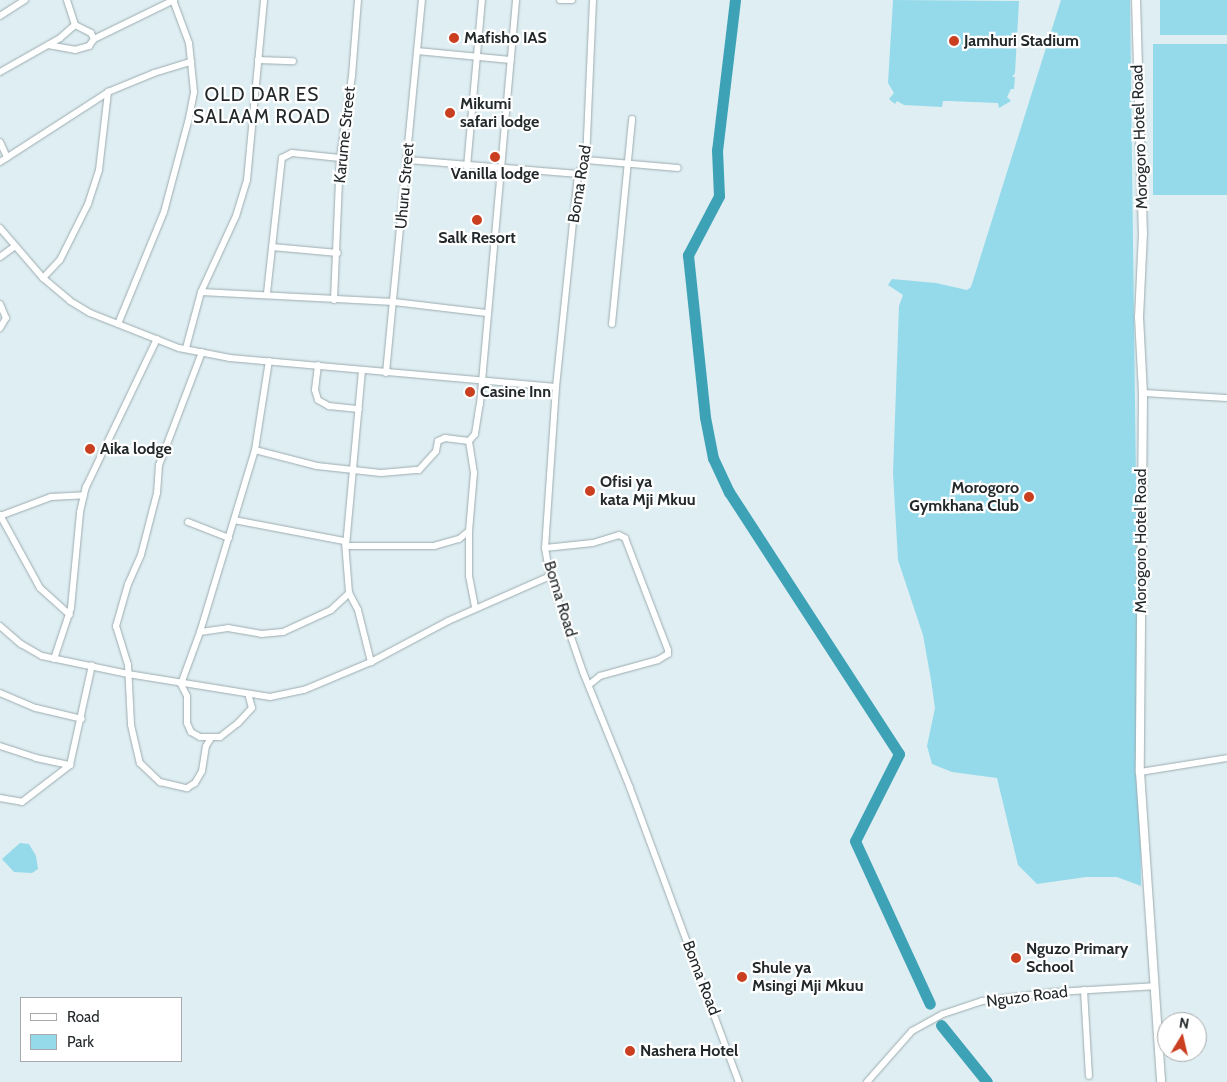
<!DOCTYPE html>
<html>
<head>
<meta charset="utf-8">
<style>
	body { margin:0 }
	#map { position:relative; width:1227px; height:1082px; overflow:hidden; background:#deeef2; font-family:Cabin,sans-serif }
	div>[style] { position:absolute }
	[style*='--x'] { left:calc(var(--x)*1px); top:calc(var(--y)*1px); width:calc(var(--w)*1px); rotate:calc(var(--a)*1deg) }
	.green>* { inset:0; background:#95daeb; transform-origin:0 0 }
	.river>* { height:11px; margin:-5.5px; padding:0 5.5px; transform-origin:5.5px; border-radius:5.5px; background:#3ea2b7 }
	.roads { filter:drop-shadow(0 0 1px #9cabaf) drop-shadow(0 0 1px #9cabaf) }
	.minor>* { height:6px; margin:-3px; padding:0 3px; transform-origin:3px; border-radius:3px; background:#fff }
	.tertiary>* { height:8px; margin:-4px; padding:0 4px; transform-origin:4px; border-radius:4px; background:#fff }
	.dots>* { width:14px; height:14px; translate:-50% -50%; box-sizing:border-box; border:2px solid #fff; border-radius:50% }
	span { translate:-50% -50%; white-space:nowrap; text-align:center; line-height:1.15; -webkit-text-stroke:4.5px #fff; paint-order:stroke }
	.poi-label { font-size:16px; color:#23292b; font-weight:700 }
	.left { translate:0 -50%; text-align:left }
	.right { translate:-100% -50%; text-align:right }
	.street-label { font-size:16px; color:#23292b }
	.quarter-label { font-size:19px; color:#23292b; letter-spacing:1px }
	.legend { position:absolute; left:20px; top:997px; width:162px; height:65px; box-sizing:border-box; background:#fff; border:1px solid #a7a9aa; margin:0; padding:6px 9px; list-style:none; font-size:15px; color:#23292b }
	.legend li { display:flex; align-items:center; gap:10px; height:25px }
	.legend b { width:25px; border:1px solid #a7a9aa }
	.north { position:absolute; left:1157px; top:1012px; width:50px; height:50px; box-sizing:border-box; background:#fff; border:1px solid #a7a9aa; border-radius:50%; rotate:9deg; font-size:14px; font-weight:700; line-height:20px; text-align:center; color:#23292b }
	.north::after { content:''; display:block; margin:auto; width:18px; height:22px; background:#c93f1f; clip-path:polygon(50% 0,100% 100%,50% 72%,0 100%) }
</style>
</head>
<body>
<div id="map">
	<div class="green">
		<i style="clip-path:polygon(893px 0,1019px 1px,1015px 73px,1012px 77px,1015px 77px,1014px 89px,1011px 89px,1007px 97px,1011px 101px,999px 108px,998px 103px,948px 101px,943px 101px,942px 107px,904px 105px,897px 101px,895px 104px,889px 99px,894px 93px,888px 83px)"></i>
		<i style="clip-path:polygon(1061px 0,1130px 0,1141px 886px,1117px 877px,1086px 877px,1037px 884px,1018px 865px,997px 778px,952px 772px,932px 764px,927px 746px,935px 708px,931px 680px,923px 635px,898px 560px,893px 473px,899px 306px,903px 295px,888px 285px,892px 279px,936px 283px,967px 290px,971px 287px)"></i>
		<i style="left:1160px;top:0;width:67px;height:35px"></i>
		<i style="left:1153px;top:44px;width:74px;height:151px"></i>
		<i style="clip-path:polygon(20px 843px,29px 844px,36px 856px,38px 869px,32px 873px,14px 872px,2px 859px)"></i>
	</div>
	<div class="river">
		<i style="--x:735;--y:0;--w:151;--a:96.8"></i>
		<i style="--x:717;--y:150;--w:46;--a:87.5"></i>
		<i style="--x:719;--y:196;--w:67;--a:117.7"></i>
		<i style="--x:688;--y:255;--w:163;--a:84"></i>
		<i style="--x:705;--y:417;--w:42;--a:79"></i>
		<i style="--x:713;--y:458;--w:38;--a:65"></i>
		<i style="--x:729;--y:492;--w:312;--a:57"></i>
		<i style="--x:899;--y:754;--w:97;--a:116.8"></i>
		<i style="--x:855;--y:841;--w:179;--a:65.3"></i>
		<i style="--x:941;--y:1025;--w:73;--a:51.1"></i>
	</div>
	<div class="roads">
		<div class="minor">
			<i style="--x:560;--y:0;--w:12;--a:0"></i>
			<i style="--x:593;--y:0;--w:160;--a:92.5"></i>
			<i style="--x:586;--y:160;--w:16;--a:120"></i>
			<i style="--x:578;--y:174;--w:214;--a:95.9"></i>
			<i style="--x:556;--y:387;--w:161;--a:93.9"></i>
			<i style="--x:545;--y:548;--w:28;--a:80"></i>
			<i style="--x:550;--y:576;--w:102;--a:71"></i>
			<i style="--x:583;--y:672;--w:125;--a:67.9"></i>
			<i style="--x:630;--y:788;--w:314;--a:69.7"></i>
			<i style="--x:0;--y:16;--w:30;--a:-33"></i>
			<i style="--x:94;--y:39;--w:89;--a:-26"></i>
			<i style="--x:48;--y:45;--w:27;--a:10"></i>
			<i style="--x:75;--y:50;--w:15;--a:-16"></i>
			<i style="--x:89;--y:46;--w:9;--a:-54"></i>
			<i style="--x:94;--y:39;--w:7;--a:-117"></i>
			<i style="--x:91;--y:33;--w:18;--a:-153"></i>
			<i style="--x:417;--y:51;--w:94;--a:5.5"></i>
			<i style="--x:258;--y:60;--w:35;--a:2"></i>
			<i style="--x:0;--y:72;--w:69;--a:-29.5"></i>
			<i style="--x:60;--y:38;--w:20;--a:-41"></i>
			<i style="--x:75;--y:25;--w:26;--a:-108"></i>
			<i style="--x:0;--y:142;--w:17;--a:65"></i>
			<i style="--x:408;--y:160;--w:171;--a:4.7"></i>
			<i style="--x:586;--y:160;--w:92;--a:5"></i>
			<i style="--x:0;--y:162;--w:129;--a:-32.9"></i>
			<i style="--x:108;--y:92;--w:50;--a:-22.4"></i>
			<i style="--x:154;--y:73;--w:39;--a:-17"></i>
			<i style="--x:467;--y:167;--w:168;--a:-84.9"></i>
			<i style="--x:0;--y:228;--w:66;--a:49.3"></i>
			<i style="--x:43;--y:278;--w:35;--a:40"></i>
			<i style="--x:70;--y:301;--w:23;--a:31"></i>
			<i style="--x:90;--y:313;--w:96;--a:21.5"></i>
			<i style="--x:179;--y:348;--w:52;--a:11.1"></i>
			<i style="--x:230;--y:358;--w:327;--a:5.1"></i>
			<i style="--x:272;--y:247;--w:66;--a:5.2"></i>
			<i style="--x:0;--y:257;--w:17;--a:-36"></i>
			<i style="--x:43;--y:278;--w:25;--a:-47"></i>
			<i style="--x:60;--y:260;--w:63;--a:-63.4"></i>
			<i style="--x:88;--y:204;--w:36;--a:-72"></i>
			<i style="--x:99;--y:170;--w:79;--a:-83.4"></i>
			<i style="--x:201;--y:292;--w:193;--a:3"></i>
			<i style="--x:394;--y:302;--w:93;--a:6.8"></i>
			<i style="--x:267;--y:293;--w:136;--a:-83.7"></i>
			<i style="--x:282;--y:158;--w:11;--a:-27"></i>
			<i style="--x:292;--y:153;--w:48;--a:5.9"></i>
			<i style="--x:334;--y:300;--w:142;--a:-87.6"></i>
			<i style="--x:340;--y:158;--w:83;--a:-81.7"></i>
			<i style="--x:352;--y:76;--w:76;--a:-85.5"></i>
			<i style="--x:0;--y:304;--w:15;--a:67"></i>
			<i style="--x:6;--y:318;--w:12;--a:121"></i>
			<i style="--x:118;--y:324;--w:121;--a:-67.7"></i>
			<i style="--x:164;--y:212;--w:97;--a:-75.1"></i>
			<i style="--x:189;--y:118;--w:26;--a:-79"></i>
			<i style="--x:194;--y:92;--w:49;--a:-95.8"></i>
			<i style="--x:189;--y:43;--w:46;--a:-110.4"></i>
			<i style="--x:612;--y:324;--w:206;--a:-84.4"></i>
			<i style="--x:186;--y:348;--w:58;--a:-75"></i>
			<i style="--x:201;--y:292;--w:84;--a:-65.3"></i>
			<i style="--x:236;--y:216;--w:38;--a:-73"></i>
			<i style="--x:247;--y:180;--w:181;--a:-84.6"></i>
			<i style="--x:202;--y:352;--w:121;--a:110.8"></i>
			<i style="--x:159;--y:465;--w:28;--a:94"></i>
			<i style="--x:157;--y:493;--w:64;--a:104.5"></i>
			<i style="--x:141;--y:555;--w:32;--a:114"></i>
			<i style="--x:128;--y:584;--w:44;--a:105.9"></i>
			<i style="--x:116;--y:626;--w:41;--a:72.9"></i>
			<i style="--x:128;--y:665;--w:60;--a:87.1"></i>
			<i style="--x:131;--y:725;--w:39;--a:77"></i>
			<i style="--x:140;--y:763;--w:28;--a:44"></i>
			<i style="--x:160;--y:782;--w:28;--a:13"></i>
			<i style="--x:187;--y:788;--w:9;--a:-32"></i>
			<i style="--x:195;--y:783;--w:14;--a:-60"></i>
			<i style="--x:202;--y:771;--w:25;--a:-81"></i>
			<i style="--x:206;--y:746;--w:9;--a:-58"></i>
			<i style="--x:318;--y:365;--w:25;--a:97"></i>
			<i style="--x:315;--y:390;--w:10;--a:73"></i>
			<i style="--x:318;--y:400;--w:13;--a:29"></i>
			<i style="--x:329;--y:406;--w:30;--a:6"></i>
			<i style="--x:386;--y:373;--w:375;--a:-84.5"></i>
			<i style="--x:1143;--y:393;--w:84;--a:3.4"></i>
			<i style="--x:255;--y:450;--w:64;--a:14.5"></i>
			<i style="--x:317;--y:466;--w:64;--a:6.2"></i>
			<i style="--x:381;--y:473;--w:38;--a:-5"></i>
			<i style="--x:419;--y:470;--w:25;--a:-48"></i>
			<i style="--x:436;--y:451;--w:10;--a:-79"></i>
			<i style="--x:438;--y:441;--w:8;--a:-23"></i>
			<i style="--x:445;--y:438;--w:24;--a:7"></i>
			<i style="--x:0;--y:515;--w:83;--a:61.3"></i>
			<i style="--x:40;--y:588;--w:40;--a:42"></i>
			<i style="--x:0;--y:516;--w:54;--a:-20.4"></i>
			<i style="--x:51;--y:497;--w:33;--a:-3"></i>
			<i style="--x:234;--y:520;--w:112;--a:10.8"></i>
			<i style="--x:188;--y:522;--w:44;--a:21.3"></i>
			<i style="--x:469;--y:531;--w:45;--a:90"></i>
			<i style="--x:469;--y:576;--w:33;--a:79"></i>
			<i style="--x:345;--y:542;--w:51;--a:85.5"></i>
			<i style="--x:349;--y:593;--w:19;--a:62"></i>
			<i style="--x:358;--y:610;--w:54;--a:76"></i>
			<i style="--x:346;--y:546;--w:88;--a:0"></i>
			<i style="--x:434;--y:546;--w:26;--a:-16"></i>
			<i style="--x:459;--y:539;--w:13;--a:-39"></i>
			<i style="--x:469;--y:531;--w:58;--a:-85.1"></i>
			<i style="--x:474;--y:473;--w:32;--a:-99"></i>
			<i style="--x:469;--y:441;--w:9;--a:-49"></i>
			<i style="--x:475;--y:434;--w:30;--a:-81"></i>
			<i style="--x:480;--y:404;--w:406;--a:-84.9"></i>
			<i style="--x:346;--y:546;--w:176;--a:-84.8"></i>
			<i style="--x:545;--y:548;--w:48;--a:-5.9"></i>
			<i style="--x:593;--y:543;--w:27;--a:-17"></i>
			<i style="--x:619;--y:535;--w:7;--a:27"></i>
			<i style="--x:625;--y:538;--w:120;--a:69"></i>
			<i style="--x:668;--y:650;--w:4;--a:90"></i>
			<i style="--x:668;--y:654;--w:12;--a:149"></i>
			<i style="--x:658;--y:660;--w:60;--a:164.6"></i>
			<i style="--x:600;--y:676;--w:13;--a:141"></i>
			<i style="--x:0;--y:626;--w:28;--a:41"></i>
			<i style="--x:21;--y:644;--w:24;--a:30"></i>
			<i style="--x:42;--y:656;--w:88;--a:11.8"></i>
			<i style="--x:128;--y:674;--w:144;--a:9.2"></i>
			<i style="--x:270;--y:697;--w:35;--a:-12"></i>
			<i style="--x:304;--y:690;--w:73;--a:-22.7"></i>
			<i style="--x:371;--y:662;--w:87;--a:-28"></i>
			<i style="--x:448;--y:621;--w:111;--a:-23.8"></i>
			<i style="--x:200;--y:632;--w:28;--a:-8"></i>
			<i style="--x:228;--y:628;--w:34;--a:10"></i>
			<i style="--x:261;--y:634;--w:22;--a:-5"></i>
			<i style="--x:283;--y:632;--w:53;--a:-24.6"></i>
			<i style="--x:331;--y:610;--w:25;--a:-43"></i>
			<i style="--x:54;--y:659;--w:54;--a:-71.6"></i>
			<i style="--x:71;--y:608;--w:96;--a:-84.6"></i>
			<i style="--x:80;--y:512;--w:26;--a:-77"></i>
			<i style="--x:86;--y:487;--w:164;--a:-64.4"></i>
			<i style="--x:0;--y:693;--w:39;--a:23"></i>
			<i style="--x:36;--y:708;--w:47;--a:13.4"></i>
			<i style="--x:249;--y:697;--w:11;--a:75"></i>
			<i style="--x:252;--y:708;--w:21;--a:133"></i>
			<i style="--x:238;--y:723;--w:23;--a:142"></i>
			<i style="--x:220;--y:737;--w:20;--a:180"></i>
			<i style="--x:200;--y:737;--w:10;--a:-151"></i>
			<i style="--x:191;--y:732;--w:10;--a:-114"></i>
			<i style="--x:187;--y:723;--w:27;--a:-90"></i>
			<i style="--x:187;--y:696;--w:13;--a:-117"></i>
			<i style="--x:181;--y:684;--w:55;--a:-69.9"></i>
			<i style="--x:200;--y:632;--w:190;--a:-73.2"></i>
			<i style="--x:255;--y:450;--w:90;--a:-81.1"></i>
			<i style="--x:0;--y:746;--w:38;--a:18"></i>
			<i style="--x:36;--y:758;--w:35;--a:12"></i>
			<i style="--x:1140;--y:772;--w:88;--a:-9.1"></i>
			<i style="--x:0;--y:798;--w:22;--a:10"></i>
			<i style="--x:22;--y:802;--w:61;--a:-37.6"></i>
			<i style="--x:70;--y:765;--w:102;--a:-77.6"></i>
			<i style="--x:1084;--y:990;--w:86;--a:86.7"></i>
			<i style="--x:867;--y:1082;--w:68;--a:-48.6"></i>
			<i style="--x:912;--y:1031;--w:35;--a:-29"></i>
			<i style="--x:943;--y:1014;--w:41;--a:-18.4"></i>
			<i style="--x:982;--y:1001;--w:74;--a:-7"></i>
			<i style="--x:1055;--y:992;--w:100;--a:-3.4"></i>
		</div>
		<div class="tertiary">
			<i style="--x:1136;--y:0;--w:233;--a:88.3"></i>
			<i style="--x:1143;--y:233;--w:84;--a:92.7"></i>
			<i style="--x:1139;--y:317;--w:76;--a:87"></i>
			<i style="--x:1143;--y:393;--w:379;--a:90.5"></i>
			<i style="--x:1140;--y:772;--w:311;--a:86.1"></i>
		</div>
	</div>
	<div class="dots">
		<i style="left:454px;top:38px;background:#c93f1f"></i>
		<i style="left:954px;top:41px;background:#c93f1f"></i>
		<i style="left:450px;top:113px;background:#c93f1f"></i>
		<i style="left:495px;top:157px;background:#c93f1f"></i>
		<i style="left:477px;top:220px;background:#c93f1f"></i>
		<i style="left:470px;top:392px;background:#c93f1f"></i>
		<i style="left:90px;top:449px;background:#c93f1f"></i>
		<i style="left:590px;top:491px;background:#c93f1f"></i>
		<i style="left:1029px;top:497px;background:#c93f1f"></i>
		<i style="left:1016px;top:958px;background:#c93f1f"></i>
		<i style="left:742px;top:977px;background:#c93f1f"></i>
		<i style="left:630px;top:1051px;background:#c93f1f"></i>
	</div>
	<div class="poi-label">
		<span class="left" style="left:464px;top:38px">Mafisho IAS</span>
		<span class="left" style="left:964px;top:41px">Jamhuri Stadium</span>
		<span class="left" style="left:460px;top:113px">Mikumi<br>safari lodge</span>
		<span style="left:495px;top:174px">Vanilla lodge</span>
		<span style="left:477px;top:238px">Salk Resort</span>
		<span class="left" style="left:480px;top:392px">Casine Inn</span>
		<span class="left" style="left:100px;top:449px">Aika lodge</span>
		<span class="left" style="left:600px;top:491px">Ofisi ya<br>kata Mji Mkuu</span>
		<span class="right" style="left:1019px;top:497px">Morogoro<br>Gymkhana Club</span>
		<span class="left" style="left:1026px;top:958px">Nguzo Primary<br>School</span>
		<span class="left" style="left:752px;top:977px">Shule ya<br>Msingi Mji Mkuu</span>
		<span class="left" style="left:640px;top:1051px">Nashera Hotel</span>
	</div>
	<div class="street-label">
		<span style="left:345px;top:135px;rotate:-84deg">Karume Street</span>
		<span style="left:1140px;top:137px;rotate:-92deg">Morogoro Hotel Road</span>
		<span style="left:580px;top:184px;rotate:-81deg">Boma Road</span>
		<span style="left:405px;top:186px;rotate:-85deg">Uhuru Street</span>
		<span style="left:1141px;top:541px;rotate:-90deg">Morogoro Hotel Road</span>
		<span style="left:560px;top:599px;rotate:73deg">Boma Road</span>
		<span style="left:701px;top:978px;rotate:69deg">Boma Road</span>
		<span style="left:1027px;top:997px;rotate:-7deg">Nguzo Road</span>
	</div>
	<div class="quarter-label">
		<span style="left:262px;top:106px">OLD DAR ES<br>SALAAM ROAD</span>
	</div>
	<ul class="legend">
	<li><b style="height:6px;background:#fff"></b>Road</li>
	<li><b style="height:14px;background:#95daeb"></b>Park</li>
	</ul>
	<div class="north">N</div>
</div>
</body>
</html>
